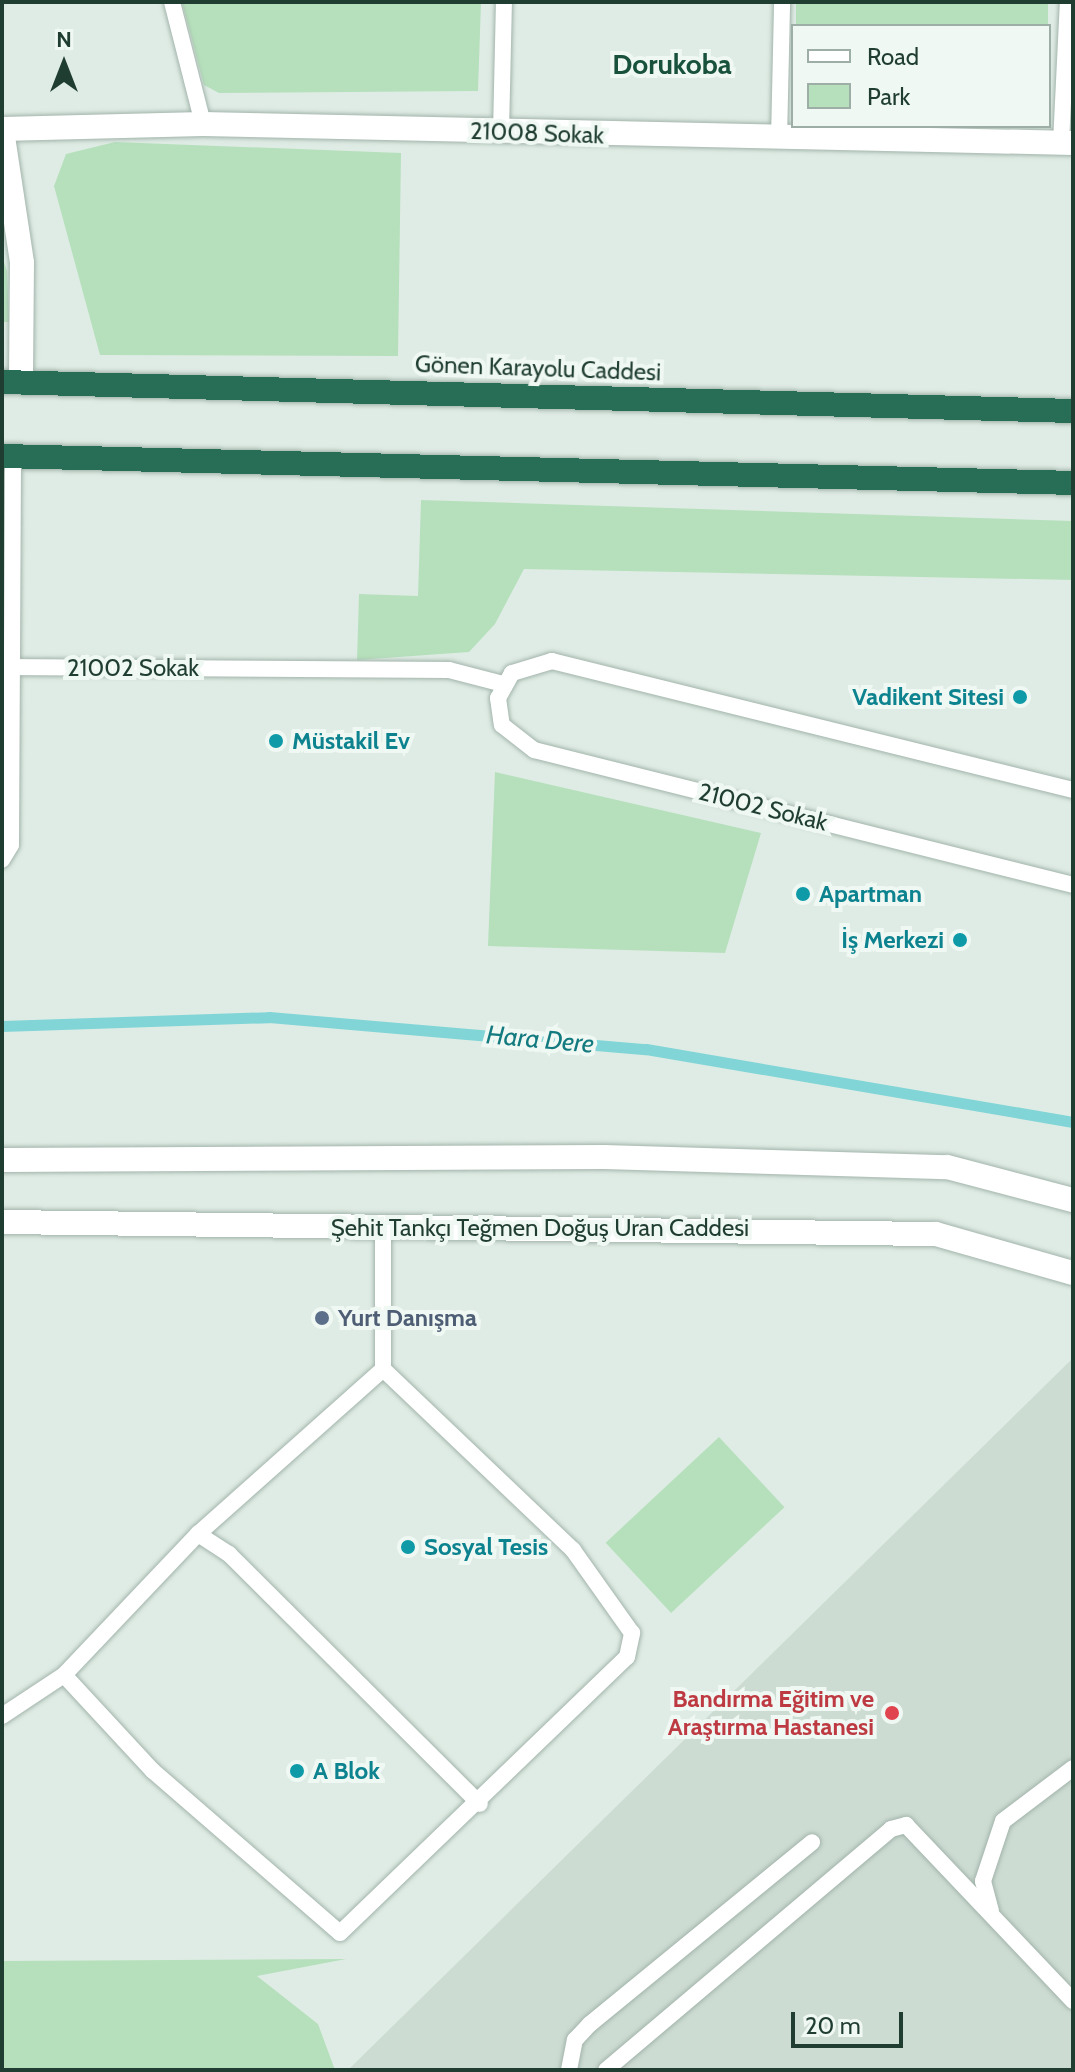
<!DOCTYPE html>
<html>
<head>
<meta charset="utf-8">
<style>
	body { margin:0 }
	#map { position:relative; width:1075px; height:2072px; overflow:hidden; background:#dfece5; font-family:Cabin,sans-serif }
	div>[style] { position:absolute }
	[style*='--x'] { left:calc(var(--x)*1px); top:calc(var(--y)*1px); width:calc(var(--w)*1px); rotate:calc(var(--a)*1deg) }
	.built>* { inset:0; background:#cddcd3 }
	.green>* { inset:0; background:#b6e0bc; transform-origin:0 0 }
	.stream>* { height:11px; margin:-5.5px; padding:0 5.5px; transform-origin:5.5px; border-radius:5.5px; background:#81d5d7 }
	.roads { filter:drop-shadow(0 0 2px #a2b4ab) drop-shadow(0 0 2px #a2b4ab) }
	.lane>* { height:16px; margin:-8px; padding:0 8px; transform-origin:8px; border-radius:8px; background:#fff }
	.street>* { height:24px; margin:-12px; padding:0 12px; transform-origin:12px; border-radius:12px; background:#fff }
	.secondary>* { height:24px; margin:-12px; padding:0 12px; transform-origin:12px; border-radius:12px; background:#fff }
	.highway>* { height:24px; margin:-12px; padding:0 12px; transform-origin:12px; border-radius:12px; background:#286d56 }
	.dots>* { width:22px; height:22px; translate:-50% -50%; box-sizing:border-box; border:4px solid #f0f8f3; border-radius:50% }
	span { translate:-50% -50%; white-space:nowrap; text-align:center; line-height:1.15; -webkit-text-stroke:8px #f0f8f3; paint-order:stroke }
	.street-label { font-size:24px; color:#1f3e31 }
	.culture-label { font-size:24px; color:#0d838f; font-weight:700 }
	.right { translate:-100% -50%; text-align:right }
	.left { translate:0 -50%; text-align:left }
	.service-label { font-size:24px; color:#4e5e75; font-weight:700 }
	.health-label { font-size:24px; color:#be3a42; font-weight:700 }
	.water-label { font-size:26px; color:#137b7f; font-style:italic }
	.quarter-label { font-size:28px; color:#19523c; font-weight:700 }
	.frame { position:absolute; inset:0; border:4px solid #1f3e31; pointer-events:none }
	.legend { position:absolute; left:791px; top:24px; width:260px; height:104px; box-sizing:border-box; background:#f0f8f3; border:2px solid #9caea5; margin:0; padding:10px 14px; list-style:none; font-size:24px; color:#1f3e31 }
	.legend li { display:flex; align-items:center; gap:16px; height:40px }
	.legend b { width:40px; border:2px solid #9caea5 }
	.north { position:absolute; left:24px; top:24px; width:80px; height:80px; -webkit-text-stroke:6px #f0f8f3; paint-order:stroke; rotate:0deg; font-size:22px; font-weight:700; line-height:32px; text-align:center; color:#1f3e31 }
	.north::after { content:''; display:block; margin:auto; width:28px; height:36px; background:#1f3e31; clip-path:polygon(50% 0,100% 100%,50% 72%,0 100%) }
	.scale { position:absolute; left:791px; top:2012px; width:112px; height:36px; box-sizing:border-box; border:4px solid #1f3e31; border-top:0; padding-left:10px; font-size:24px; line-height:28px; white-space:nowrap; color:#1f3e31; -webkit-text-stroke:6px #f0f8f3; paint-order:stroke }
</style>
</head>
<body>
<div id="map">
	<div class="built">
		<i style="clip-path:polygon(1073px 1358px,1073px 2070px,351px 2070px,349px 2069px)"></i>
	</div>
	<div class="green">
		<i style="clip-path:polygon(182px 2px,481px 2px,478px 91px,219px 93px,204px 85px)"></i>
		<i style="left:796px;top:2px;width:252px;height:24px"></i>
		<i style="clip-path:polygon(115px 142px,401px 153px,398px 356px,100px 355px,54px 186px,66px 154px)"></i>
		<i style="clip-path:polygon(2px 256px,7px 271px,9px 322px,2px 322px)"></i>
		<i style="clip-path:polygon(421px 500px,1073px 521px,1073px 580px,524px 569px,495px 624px,469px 652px,357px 660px,359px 594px,418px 596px)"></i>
		<i style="clip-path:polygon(495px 772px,761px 833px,725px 953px,488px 946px)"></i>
		<i style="left:719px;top:1437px;width:96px;height:155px;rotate:47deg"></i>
		<i style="clip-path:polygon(346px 1959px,257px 1976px,318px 2024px,335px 2070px,2px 2070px,2px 1961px)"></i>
	</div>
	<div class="stream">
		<i style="--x:2;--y:1026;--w:267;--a:-1.9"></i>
		<i style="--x:269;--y:1017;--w:378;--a:4.9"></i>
		<i style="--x:646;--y:1049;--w:433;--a:9.7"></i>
	</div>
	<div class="roads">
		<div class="lane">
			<i style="--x:172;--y:2;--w:126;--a:75.7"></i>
			<i style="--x:501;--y:132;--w:130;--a:-88.7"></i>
			<i style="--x:779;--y:139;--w:137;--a:-88.7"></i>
			<i style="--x:1061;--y:143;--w:141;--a:-87.2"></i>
			<i style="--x:2;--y:667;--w:447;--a:0.4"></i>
			<i style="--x:449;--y:670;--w:56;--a:14.5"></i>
			<i style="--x:1073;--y:790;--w:537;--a:-166.09"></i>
			<i style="--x:552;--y:661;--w:42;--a:163.3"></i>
			<i style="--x:512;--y:673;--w:29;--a:119"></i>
			<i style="--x:498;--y:698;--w:27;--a:82"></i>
			<i style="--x:502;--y:725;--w:41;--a:38"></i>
			<i style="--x:534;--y:750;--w:556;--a:14.06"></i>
			<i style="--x:2;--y:860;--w:17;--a:-59"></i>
			<i style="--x:11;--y:845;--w:389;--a:-89.7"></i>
			<i style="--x:198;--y:1534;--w:37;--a:33"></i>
			<i style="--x:229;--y:1554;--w:354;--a:44.9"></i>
			<i style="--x:64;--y:1675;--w:131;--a:47.2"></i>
			<i style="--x:153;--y:1771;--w:247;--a:40.9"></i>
			<i style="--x:340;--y:1933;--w:398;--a:-43.9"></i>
			<i style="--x:627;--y:1657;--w:25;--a:-78"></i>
			<i style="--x:632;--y:1633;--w:102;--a:-125.4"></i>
			<i style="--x:573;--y:1550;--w:262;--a:-136.4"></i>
			<i style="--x:383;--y:1369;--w:141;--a:-90"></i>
			<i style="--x:2;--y:1716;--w:74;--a:-33.5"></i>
			<i style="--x:64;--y:1675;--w:195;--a:-46.5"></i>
			<i style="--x:198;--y:1534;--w:248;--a:-41.7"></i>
			<i style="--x:991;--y:1911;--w:31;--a:-105"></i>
			<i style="--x:983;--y:1881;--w:63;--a:-71.6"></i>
			<i style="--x:1003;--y:1821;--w:88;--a:-37.1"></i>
			<i style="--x:569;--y:2070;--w:31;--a:-79"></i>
			<i style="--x:575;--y:2040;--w:22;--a:-47"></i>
			<i style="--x:590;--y:2024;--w:287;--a:-39.3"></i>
			<i style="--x:606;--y:2070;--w:373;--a:-40.2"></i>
			<i style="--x:891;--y:1829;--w:16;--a:-15"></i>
			<i style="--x:906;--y:1825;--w:243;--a:46.5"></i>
		</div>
		<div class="street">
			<i style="--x:2;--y:129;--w:201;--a:-1.4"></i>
			<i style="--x:203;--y:124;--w:870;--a:1.25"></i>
			<i style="--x:2;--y:1160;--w:602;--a:-0.29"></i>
			<i style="--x:604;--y:1157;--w:343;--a:1.7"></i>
			<i style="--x:947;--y:1167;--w:130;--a:14.7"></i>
			<i style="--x:2;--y:1222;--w:934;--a:0.74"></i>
			<i style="--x:936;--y:1234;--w:142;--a:15.9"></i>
		</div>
		<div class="secondary">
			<i style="--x:2;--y:130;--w:134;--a:81.4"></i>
			<i style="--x:22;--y:263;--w:119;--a:90.5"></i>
		</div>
		<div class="highway">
			<i style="--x:2;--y:382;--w:1071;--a:1.55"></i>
			<i style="--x:2;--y:456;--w:1071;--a:1.44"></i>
		</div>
	</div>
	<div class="dots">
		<i style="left:1020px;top:697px;background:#0f9aa8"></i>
		<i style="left:276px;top:741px;background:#0f9aa8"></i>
		<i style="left:803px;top:894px;background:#0f9aa8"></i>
		<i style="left:960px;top:940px;background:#0f9aa8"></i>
		<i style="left:322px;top:1318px;background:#5c6f8a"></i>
		<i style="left:408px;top:1547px;background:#0f9aa8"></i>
		<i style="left:892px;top:1713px;background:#e0444e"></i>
		<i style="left:297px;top:1771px;background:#0f9aa8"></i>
	</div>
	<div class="street-label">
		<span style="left:537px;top:133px;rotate:2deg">21008 Sokak</span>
		<span style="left:538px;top:368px;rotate:2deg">Gönen Karayolu Caddesi</span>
		<span style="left:133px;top:668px">21002 Sokak</span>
		<span style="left:763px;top:807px;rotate:14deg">21002 Sokak</span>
		<span style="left:540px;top:1228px">Şehit Tankçı Teğmen Doğuş Uran Caddesi</span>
	</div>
	<div class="culture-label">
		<span class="right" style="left:1004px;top:697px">Vadikent Sitesi</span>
		<span class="left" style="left:292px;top:741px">Müstakil Ev</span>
		<span class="left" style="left:819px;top:894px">Apartman</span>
		<span class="right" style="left:944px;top:940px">İş Merkezi</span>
		<span class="left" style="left:424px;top:1547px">Sosyal Tesis</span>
		<span class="left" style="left:313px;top:1771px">A Blok</span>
	</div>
	<div class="service-label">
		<span class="left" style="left:338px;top:1318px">Yurt Danışma</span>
	</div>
	<div class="health-label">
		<span class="right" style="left:874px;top:1713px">Bandırma Eğitim ve<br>Araştırma Hastanesi</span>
	</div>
	<div class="water-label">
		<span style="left:540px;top:1040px;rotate:5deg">Hara Dere</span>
	</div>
	<div class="quarter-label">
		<span style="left:672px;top:64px">Dorukoba</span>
	</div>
	<div class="frame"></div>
	<ul class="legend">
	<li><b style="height:10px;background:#fff"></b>Road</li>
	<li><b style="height:22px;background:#b6e0bc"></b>Park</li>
	</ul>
	<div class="north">N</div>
	<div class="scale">20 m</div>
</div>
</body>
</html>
